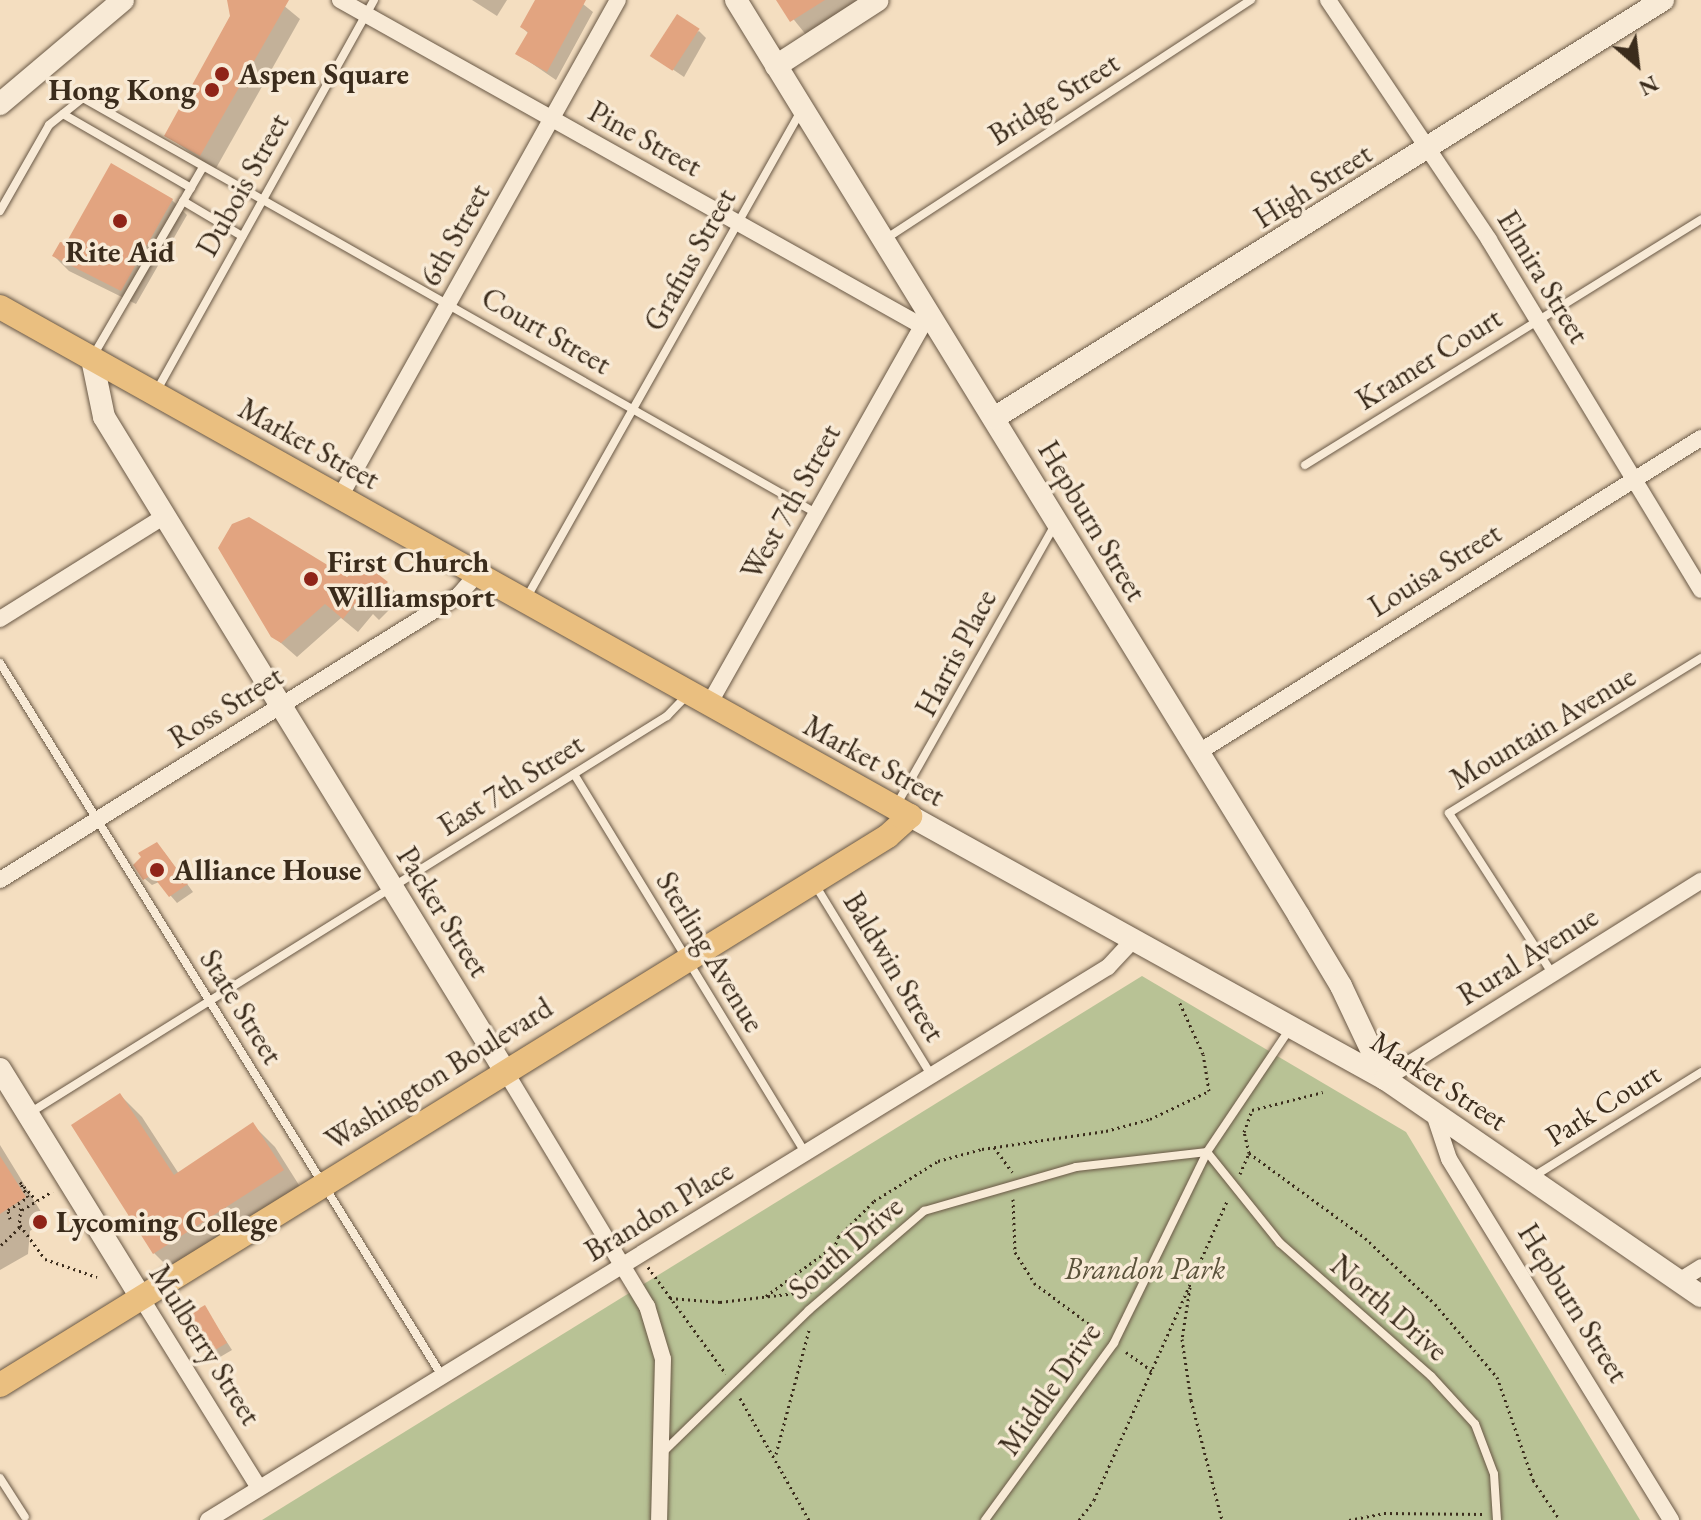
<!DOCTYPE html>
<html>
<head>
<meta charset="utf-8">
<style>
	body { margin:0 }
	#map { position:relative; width:1701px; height:1520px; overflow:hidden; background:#f4dec0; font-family:"EB Garamond",serif }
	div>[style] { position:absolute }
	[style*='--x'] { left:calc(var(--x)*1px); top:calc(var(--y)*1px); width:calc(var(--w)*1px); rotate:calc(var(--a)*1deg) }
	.green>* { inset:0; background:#b8c295 }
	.shadow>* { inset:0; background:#0003 }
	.building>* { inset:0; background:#e2a480; transform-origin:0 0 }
	.path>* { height:3px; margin-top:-1.5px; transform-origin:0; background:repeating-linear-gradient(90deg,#3b2c1c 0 2px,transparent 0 6px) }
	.roads { filter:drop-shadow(0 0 2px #695845) drop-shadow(0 0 2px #695845) }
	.lane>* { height:8px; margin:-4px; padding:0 4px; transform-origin:4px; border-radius:4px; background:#f8ead6 }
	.street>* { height:16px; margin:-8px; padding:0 8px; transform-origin:8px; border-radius:8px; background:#f8ead6 }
	.secondary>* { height:22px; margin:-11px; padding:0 11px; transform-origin:11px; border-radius:11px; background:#f8ead6 }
	.primary>* { height:24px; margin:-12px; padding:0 12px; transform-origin:12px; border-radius:12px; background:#eabf80 }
	.dots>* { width:22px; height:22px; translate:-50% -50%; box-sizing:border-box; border:4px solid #f8ead6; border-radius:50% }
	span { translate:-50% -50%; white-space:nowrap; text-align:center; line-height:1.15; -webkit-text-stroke:7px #f8ead6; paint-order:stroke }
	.poi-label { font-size:30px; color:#3b2c1c; font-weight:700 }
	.left { translate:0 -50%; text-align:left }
	.right { translate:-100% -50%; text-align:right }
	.street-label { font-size:30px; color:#3b2c1c }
	.park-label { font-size:30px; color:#5a523a; font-style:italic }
	.north { position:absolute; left:1597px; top:24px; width:80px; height:80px; -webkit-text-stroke:6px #f8ead6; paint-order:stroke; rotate:152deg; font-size:22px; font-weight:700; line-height:32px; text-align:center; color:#3b2c1c }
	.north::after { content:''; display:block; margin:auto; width:28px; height:36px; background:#3b2c1c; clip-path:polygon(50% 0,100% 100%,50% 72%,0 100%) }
</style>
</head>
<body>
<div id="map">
	<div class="green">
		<i style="clip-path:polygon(1142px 976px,1406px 1132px,1640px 1520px,262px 1520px)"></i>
	</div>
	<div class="shadow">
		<i style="clip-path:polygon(239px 0,277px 0,300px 19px,215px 170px,167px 136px)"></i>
		<i style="clip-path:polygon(472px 0,507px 0,497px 16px)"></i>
		<i style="clip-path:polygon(536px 0,578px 0,593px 12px,556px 80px,518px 54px,529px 34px,522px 27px)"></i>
		<i style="clip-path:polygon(778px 0,862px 0,807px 36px)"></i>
		<i style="clip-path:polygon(699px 31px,706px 38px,684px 77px,656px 58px)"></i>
		<i style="clip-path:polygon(112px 166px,172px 200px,187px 215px,136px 304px,69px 271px,54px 256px,67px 245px)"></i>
		<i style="clip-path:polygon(233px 526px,347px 580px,387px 583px,401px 598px,379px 620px,373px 614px,358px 632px,341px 618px,297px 657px,273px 636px,220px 548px)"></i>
		<i style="clip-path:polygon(164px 852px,193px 892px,177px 903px,159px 882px,152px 885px,145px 879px,144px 858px)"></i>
		<i style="clip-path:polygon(120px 1095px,142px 1117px,179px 1174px,253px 1125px,275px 1147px,304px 1193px,176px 1275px,154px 1253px)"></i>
		<i style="clip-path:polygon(0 1145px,46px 1220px,30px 1231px,28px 1254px,0 1270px)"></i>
		<i style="clip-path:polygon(205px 1308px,232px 1350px,215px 1360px,209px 1353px)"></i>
	</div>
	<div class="building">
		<i style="clip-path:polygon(227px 0,289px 0,200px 156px,164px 136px,230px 16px)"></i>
		<i style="clip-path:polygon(535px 0,586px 0,547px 72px,515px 54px,528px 32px,520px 27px)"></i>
		<i style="clip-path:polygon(776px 0,825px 0,790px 22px)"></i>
		<i style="left:677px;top:14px;width:27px;height:50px;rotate:33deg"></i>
		<i style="clip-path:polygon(111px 163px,173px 199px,121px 291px,52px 256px,60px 242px,66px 243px)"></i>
		<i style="clip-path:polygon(249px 517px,347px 577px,364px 563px,388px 582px,363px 606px,358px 600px,343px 619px,325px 604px,281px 643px,271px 637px,218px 548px,232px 524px)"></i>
		<i style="clip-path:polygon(157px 842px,188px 884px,169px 897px,152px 875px,143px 880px,133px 865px,141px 857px,138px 853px)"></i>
		<i style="clip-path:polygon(120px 1093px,174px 1175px,253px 1122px,284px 1170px,153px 1254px,71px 1125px)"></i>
		<i style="clip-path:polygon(0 1156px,26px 1197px,0 1214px)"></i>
		<i style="left:205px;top:1305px;width:44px;height:23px;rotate:60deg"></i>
	</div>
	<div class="path">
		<i style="--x:994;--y:1147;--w:31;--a:54"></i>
		<i style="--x:1249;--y:1153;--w:22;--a:-103"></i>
		<i style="--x:1244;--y:1132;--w:23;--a:-70"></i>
		<i style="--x:1252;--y:1110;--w:73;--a:-14.2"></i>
		<i style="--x:1240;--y:1174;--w:23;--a:-67"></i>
		<i style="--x:1249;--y:1153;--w:144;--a:36.2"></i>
		<i style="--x:1365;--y:1238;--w:96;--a:43.3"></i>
		<i style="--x:1435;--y:1304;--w:96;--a:49.7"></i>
		<i style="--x:1497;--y:1377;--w:109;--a:70.7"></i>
		<i style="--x:1533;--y:1480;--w:48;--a:56"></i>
		<i style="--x:1013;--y:1199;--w:53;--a:87.8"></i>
		<i style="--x:1015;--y:1252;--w:36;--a:58"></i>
		<i style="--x:1034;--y:1283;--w:87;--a:36.6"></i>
		<i style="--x:22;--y:1210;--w:36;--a:-32"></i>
		<i style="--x:10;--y:1219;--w:9;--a:-103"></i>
		<i style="--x:8;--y:1210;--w:24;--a:-33"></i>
		<i style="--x:28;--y:1197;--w:17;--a:-118"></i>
		<i style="--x:20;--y:1182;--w:25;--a:48"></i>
		<i style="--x:20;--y:1225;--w:42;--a:53.7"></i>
		<i style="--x:45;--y:1259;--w:55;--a:19.1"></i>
		<i style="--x:1;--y:1245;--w:25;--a:-43"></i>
		<i style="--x:19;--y:1228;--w:21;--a:-85"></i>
		<i style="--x:648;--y:1267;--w:132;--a:53.9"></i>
		<i style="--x:824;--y:1278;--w:43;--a:-71.1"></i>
		<i style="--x:838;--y:1237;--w:51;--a:-45"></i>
		<i style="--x:874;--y:1201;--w:75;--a:-32"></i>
		<i style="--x:938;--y:1161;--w:46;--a:-15.3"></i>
		<i style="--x:982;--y:1149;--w:125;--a:-8.3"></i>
		<i style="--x:1106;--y:1131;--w:46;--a:-15.3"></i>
		<i style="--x:1150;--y:1119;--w:65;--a:-25.4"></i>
		<i style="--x:1209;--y:1091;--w:37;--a:-99"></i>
		<i style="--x:1203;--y:1054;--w:58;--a:-114.4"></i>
		<i style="--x:1190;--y:1287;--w:53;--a:98.7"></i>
		<i style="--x:1182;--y:1339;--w:62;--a:81.6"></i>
		<i style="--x:1191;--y:1400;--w:124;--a:75.5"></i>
		<i style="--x:766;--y:1296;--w:84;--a:-36.3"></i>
		<i style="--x:670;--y:1298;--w:50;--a:4.6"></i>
		<i style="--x:720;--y:1302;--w:94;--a:-6.7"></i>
		<i style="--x:1126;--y:1352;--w:32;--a:36"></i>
		<i style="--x:740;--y:1398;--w:140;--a:60.5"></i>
		<i style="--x:776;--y:1454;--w:128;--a:-75.1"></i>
		<i style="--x:1079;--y:1520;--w:25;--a:-53"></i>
		<i style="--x:1094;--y:1500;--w:329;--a:-66"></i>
		<i style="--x:1349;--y:1520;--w:36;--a:-11"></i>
		<i style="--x:1384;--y:1513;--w:100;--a:0.6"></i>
	</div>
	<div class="roads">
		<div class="lane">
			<i style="--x:63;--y:114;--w:148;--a:30"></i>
			<i style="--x:183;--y:201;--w:69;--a:30.7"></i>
			<i style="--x:0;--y:211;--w:99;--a:-60.3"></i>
			<i style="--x:49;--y:125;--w:43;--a:-38.5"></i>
			<i style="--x:83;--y:98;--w:842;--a:29.52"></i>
			<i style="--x:887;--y:238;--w:435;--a:-33.2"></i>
			<i style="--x:93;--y:356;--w:219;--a:-59.8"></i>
			<i style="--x:157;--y:390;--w:446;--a:-60.9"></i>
			<i style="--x:1305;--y:465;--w:466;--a:-31.8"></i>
			<i style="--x:527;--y:597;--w:558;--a:-60.59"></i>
			<i style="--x:0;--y:663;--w:839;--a:58.2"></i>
			<i style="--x:574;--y:774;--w:444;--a:58.6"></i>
			<i style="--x:897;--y:804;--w:323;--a:-60.5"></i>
			<i style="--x:814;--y:883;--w:226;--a:58.6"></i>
			<i style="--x:1552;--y:973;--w:190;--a:-122.8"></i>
			<i style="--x:1449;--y:813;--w:296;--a:-31.6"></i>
			<i style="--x:28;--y:1114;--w:753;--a:-31.92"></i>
			<i style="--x:667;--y:716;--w:29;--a:-46"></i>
			<i style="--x:1531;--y:1178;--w:200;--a:-31.9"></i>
			<i style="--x:661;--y:1454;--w:206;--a:-44.2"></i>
			<i style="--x:809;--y:1310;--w:152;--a:-40.7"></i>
			<i style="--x:924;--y:1211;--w:158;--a:-16.1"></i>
			<i style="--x:1076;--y:1167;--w:132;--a:-6.5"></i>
			<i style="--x:1207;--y:1152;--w:117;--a:51.3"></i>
			<i style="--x:1280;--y:1243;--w:201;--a:41.4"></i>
			<i style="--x:1431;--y:1376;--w:65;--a:47.5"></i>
			<i style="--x:1475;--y:1424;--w:53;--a:69.2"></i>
			<i style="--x:1494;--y:1474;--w:46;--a:86.3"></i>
			<i style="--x:0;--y:1478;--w:46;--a:57.3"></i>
			<i style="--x:985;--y:1520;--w:219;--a:-53.9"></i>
			<i style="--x:1114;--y:1343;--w:212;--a:-64"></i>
			<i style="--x:1207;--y:1152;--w:147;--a:-56.1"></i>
		</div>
		<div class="street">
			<i style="--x:340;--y:0;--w:667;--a:29.25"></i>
			<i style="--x:1328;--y:0;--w:289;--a:56.1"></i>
			<i style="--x:1489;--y:240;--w:409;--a:58.8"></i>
			<i style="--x:340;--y:497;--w:569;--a:-60.78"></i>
			<i style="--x:0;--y:619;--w:192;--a:-32"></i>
			<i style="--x:708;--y:706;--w:436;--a:-60.6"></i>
			<i style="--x:922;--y:326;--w:11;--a:-34"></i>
			<i style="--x:1199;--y:752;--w:592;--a:-32.03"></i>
			<i style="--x:0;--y:880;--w:540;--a:-31.84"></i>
			<i style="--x:459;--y:595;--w:28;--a:-49"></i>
			<i style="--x:505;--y:1071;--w:275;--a:58.9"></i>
			<i style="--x:647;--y:1306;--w:55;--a:73.2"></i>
			<i style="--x:663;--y:1359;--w:161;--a:91.4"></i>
			<i style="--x:1385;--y:1079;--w:373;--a:-32.1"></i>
			<i style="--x:1434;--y:1114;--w:47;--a:71.6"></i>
			<i style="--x:1449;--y:1159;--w:424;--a:58.4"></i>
			<i style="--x:1679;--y:1281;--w:26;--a:-32"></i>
			<i style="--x:140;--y:1296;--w:226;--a:58.2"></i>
			<i style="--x:208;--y:1520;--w:1056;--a:-31.57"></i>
			<i style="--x:1108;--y:967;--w:35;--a:-47"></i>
		</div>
		<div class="secondary">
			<i style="--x:736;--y:0;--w:1075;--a:58.42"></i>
			<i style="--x:1299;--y:916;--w:82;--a:59"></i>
			<i style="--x:1341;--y:986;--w:103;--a:64.7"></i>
			<i style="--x:776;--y:66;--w:121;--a:-32.9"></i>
			<i style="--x:0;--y:104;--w:161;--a:-40.2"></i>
			<i style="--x:92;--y:359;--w:59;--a:78.3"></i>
			<i style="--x:104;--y:417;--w:767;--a:58.49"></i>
			<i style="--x:994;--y:418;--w:789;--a:-32"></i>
			<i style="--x:910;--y:816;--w:543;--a:28.97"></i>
			<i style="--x:1385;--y:1079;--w:383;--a:34.5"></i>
			<i style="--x:0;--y:1069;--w:267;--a:58.3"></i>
		</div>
		<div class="primary">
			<i style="--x:0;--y:307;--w:1043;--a:29.22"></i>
			<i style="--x:910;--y:816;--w:30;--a:138"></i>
			<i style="--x:888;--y:836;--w:1044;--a:148.27"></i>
		</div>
	</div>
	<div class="dots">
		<i style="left:222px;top:74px;background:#8f2418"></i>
		<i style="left:212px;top:90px;background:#8f2418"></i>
		<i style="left:120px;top:221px;background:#8f2418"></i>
		<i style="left:311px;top:579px;background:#8f2418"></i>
		<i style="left:157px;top:870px;background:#8f2418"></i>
		<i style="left:40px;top:1222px;background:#8f2418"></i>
	</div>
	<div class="poi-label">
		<span class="left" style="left:238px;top:74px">Aspen Square</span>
		<span class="right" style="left:196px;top:90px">Hong Kong</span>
		<span style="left:120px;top:252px">Rite Aid</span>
		<span class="left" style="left:327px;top:579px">First Church<br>Williamsport</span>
		<span class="left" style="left:173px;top:870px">Alliance House</span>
		<span class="left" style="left:56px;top:1222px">Lycoming College</span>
	</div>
	<div class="street-label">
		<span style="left:1054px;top:99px;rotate:-32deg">Bridge Street</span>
		<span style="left:645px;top:139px;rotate:29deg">Pine Street</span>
		<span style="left:243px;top:185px;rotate:-61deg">Dubois Street</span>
		<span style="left:1313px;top:186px;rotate:-32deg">High Street</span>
		<span style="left:455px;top:235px;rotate:-61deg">6th Street</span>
		<span style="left:690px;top:260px;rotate:-61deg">Grafius Street</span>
		<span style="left:1543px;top:277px;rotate:59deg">Elmira Street</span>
		<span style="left:546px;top:331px;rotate:30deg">Court Street</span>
		<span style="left:1429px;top:359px;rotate:-32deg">Kramer Court</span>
		<span style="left:309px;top:444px;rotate:29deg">Market Street</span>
		<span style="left:791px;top:502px;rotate:-61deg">West 7th Street</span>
		<span style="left:1092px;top:521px;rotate:59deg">Hepburn Street</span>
		<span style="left:1435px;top:570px;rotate:-32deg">Louisa Street</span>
		<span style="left:956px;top:653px;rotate:-62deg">Harris Place</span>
		<span style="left:226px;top:707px;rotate:-32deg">Ross Street</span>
		<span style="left:1543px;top:728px;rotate:-31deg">Mountain Avenue</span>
		<span style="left:874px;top:761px;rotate:29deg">Market Street</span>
		<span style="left:511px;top:785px;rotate:-32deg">East 7th Street</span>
		<span style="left:443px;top:912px;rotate:58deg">Packer Street</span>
		<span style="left:710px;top:952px;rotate:59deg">Sterling Avenue</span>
		<span style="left:1528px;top:956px;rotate:-32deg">Rural Avenue</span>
		<span style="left:894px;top:967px;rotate:59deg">Baldwin Street</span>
		<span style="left:241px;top:1007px;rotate:58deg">State Street</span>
		<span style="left:439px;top:1074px;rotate:-32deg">Washington Boulevard</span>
		<span style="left:1439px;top:1081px;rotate:33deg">Market Street</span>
		<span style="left:1603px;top:1105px;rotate:-32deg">Park Court</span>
		<span style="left:659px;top:1211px;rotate:-31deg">Brandon Place</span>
		<span style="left:846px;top:1248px;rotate:-41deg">South Drive</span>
		<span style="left:1573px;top:1303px;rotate:58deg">Hepburn Street</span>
		<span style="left:1389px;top:1308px;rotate:41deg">North Drive</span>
		<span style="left:205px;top:1345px;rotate:58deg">Mulberry Street</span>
		<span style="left:1050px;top:1389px;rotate:-55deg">Middle Drive</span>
	</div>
	<div class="park-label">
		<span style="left:1145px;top:1269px">Brandon Park</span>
	</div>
	<div class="north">N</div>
</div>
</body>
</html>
